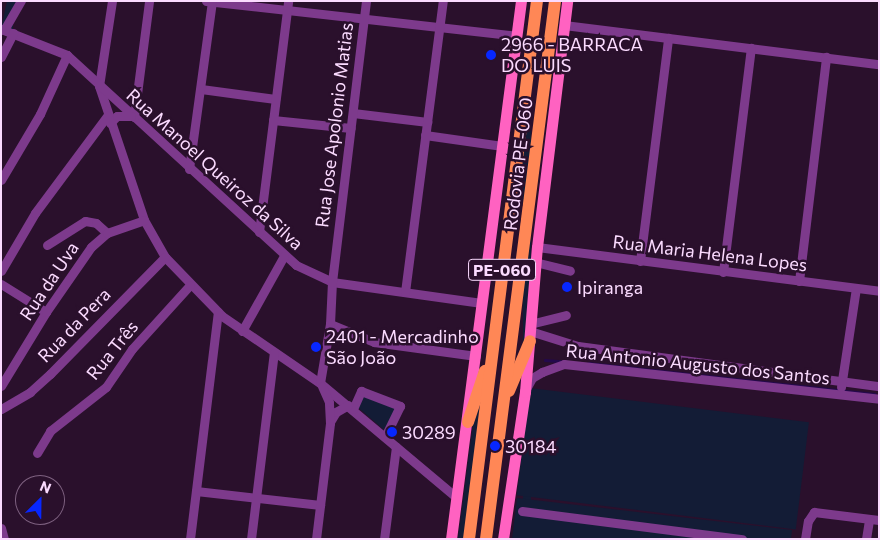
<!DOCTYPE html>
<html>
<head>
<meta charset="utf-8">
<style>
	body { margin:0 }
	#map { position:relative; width:880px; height:540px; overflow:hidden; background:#2a102c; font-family:Commissioner,sans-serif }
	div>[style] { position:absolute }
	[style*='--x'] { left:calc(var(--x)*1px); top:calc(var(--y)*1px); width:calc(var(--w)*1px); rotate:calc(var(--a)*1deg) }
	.green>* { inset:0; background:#131c36; transform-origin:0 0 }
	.stream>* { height:2.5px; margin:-1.25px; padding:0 1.25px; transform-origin:1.25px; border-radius:1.25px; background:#24094c }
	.minor>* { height:9px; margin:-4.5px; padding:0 4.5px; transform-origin:4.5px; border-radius:4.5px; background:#7d3a8c }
	.major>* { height:11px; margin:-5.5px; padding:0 5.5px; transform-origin:5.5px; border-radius:5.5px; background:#ff62c1 }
	.highway>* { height:12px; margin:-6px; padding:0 6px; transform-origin:6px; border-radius:6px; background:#ff8756 }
	.dots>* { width:14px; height:14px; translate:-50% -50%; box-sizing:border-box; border:2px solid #2a102c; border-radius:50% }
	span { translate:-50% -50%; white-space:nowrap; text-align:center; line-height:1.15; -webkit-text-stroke:5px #2a102c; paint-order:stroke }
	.shield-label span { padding:1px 4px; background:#2a102c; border:1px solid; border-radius:4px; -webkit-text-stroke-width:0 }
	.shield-label { font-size:16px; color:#fbdbff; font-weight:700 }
	.poi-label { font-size:18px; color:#fbdbff }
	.left { translate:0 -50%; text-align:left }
	.street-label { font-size:18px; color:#fbdbff }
	.frame { position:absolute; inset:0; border:2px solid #fbdbff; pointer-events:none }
	.north { position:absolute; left:15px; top:475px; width:50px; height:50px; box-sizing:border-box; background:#2a102c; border:1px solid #7e6180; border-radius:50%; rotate:23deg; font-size:14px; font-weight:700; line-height:20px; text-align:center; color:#fbdbff }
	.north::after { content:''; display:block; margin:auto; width:18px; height:22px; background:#0727ff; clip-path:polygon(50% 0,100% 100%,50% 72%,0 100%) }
</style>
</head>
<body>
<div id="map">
	<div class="green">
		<i style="clip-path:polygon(7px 1px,17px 1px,13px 8px,13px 33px,1px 29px)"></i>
		<i style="left:523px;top:129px;width:8px;height:413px"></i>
		<i style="clip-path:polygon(484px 383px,465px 539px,458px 539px,473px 424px)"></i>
		<i style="left:530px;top:388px;width:281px;height:108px;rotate:7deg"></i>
		<i style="clip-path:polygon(360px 389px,405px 405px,390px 435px,354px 404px)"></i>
		<i style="clip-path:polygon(517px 498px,792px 530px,791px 539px,512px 539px)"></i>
	</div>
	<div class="stream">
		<i style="--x:545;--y:360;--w:16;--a:4"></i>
		<i style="--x:589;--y:363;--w:287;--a:6.2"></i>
	</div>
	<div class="minor">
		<i style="--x:112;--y:1;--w:86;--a:98.7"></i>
		<i style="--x:99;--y:86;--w:141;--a:71.4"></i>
		<i style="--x:144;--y:220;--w:43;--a:60.4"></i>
		<i style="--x:165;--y:257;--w:82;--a:46"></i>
		<i style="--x:222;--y:316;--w:119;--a:34.4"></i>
		<i style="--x:320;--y:383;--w:179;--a:40"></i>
		<i style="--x:206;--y:1;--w:312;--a:6.4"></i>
		<i style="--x:564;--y:25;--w:317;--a:7.1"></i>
		<i style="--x:1;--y:29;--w:71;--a:21.5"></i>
		<i style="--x:67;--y:55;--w:311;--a:42.5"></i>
		<i style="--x:296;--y:265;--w:40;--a:25"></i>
		<i style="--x:332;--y:282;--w:151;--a:8"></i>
		<i style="--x:4;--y:30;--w:34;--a:-60"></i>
		<i style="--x:1;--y:57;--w:27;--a:-63"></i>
		<i style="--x:201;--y:89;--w:75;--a:7.7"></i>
		<i style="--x:353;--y:113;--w:75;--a:6.9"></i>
		<i style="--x:134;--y:117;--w:117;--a:-82.6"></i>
		<i style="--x:273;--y:120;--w:78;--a:5.9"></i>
		<i style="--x:110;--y:123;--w:10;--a:-45"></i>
		<i style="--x:117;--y:116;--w:14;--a:0"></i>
		<i style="--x:425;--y:135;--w:78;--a:8.1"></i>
		<i style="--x:189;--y:169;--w:170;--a:-82.2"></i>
		<i style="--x:1;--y:180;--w:77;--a:-59.4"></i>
		<i style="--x:40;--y:114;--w:65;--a:-65.4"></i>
		<i style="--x:259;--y:232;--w:233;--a:-82.8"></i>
		<i style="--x:47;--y:245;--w:45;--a:-32.3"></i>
		<i style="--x:85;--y:221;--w:11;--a:10"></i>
		<i style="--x:96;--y:223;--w:15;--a:42"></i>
		<i style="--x:537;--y:247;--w:345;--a:7.3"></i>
		<i style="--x:640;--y:261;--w:225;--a:-82.8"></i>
		<i style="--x:535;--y:262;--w:36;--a:14"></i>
		<i style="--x:1;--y:271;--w:67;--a:-59.6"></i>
		<i style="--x:35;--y:213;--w:121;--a:-53.4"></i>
		<i style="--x:723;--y:272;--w:226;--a:-82.9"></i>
		<i style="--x:799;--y:281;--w:226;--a:-83.1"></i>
		<i style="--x:1;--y:284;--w:53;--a:31.9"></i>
		<i style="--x:405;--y:292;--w:293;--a:-82.6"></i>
		<i style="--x:330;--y:324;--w:48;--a:22.2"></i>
		<i style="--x:374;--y:342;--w:103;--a:7.8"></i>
		<i style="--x:530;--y:324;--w:37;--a:-14"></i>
		<i style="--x:242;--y:331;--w:86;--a:-60.8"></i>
		<i style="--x:530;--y:331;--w:50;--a:17.4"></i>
		<i style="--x:578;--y:346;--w:304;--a:7.6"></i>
		<i style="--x:320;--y:383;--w:60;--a:-80.4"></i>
		<i style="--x:330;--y:324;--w:42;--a:-87.3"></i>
		<i style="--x:332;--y:282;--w:283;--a:-83.1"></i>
		<i style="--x:1;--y:386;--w:87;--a:-58.7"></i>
		<i style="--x:46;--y:312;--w:79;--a:-55.3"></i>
		<i style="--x:91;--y:247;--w:21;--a:-41"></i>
		<i style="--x:107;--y:233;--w:39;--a:-19"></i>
		<i style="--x:527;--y:387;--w:10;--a:-61"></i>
		<i style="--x:532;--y:378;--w:12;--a:-31"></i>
		<i style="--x:542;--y:372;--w:23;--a:-20"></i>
		<i style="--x:564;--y:364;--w:317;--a:6.3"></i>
		<i style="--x:841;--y:387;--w:100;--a:-81.4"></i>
		<i style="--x:1;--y:409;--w:34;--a:-30"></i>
		<i style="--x:30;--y:392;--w:27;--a:-42"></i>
		<i style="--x:50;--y:374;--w:164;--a:-45.5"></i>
		<i style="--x:353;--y:409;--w:20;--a:-66"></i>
		<i style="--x:361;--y:391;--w:42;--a:21"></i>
		<i style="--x:400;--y:406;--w:34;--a:116"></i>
		<i style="--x:330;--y:422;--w:12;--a:-59"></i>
		<i style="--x:336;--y:412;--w:14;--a:-30"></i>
		<i style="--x:37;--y:453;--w:26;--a:-59"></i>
		<i style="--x:50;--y:431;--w:71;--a:-38.2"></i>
		<i style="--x:106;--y:387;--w:46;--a:-55.6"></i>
		<i style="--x:132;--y:349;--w:86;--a:-47.8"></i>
		<i style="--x:196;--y:491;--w:125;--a:6.4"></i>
		<i style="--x:522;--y:511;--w:222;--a:7.3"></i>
		<i style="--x:1;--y:528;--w:11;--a:75"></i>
		<i style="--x:190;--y:539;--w:229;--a:-83"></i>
		<i style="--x:251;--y:539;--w:187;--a:-83"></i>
		<i style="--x:316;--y:539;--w:117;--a:-83.1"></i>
		<i style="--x:330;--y:423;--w:21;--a:-93"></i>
		<i style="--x:329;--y:402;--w:17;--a:-114"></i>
		<i style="--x:384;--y:539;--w:93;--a:-82.6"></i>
		<i style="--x:805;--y:539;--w:18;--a:-81"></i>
		<i style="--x:808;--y:521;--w:11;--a:-56"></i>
		<i style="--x:814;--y:512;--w:65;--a:7"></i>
		<i style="--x:866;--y:539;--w:20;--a:-81"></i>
	</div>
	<div class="major">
		<i style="--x:451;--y:539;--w:543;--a:-82.59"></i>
		<i style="--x:503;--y:539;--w:149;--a:-81.5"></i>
		<i style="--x:525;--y:392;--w:145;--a:-85.3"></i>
		<i style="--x:537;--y:247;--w:248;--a:-83"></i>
	</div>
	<div class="highway">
		<i style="--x:509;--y:391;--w:54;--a:-67.2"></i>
		<i style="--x:468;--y:422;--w:54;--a:-71.6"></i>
		<i style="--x:469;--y:539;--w:542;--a:-82.8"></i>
		<i style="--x:486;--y:539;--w:542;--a:-82.69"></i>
	</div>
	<div class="dots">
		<i style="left:491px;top:55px;background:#0727ff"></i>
		<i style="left:567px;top:287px;background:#0727ff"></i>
		<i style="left:316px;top:347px;background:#0727ff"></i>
		<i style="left:392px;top:432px;background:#0727ff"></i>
		<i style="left:495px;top:446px;background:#0727ff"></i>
	</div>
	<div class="shield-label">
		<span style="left:502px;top:270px">PE-060</span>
	</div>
	<div class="poi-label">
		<span class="left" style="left:501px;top:55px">2966 - BARRACA<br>DO LUIS</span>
		<span class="left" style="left:577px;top:287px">Ipiranga</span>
		<span class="left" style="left:326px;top:347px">2401 - Mercadinho<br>São João</span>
		<span class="left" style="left:402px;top:432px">30289</span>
		<span class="left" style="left:505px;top:446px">30184</span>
	</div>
	<div class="street-label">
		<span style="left:334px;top:125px;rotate:-83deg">Rua Jose Apolonio Matias</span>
		<span style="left:518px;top:164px;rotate:-83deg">Rodovia PE-060</span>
		<span style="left:215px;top:169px;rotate:42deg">Rua Manoel Queiroz da Silva</span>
		<span style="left:710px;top:253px;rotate:7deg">Rua Maria Helena Lopes</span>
		<span style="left:49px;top:281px;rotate:-56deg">Rua da Uva</span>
		<span style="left:74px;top:325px;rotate:-46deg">Rua da Pera</span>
		<span style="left:112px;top:350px;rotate:-51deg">Rua Três</span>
		<span style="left:698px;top:364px;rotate:6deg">Rua Antonio Augusto dos Santos</span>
	</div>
	<div class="frame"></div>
	<div class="north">N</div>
</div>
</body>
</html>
